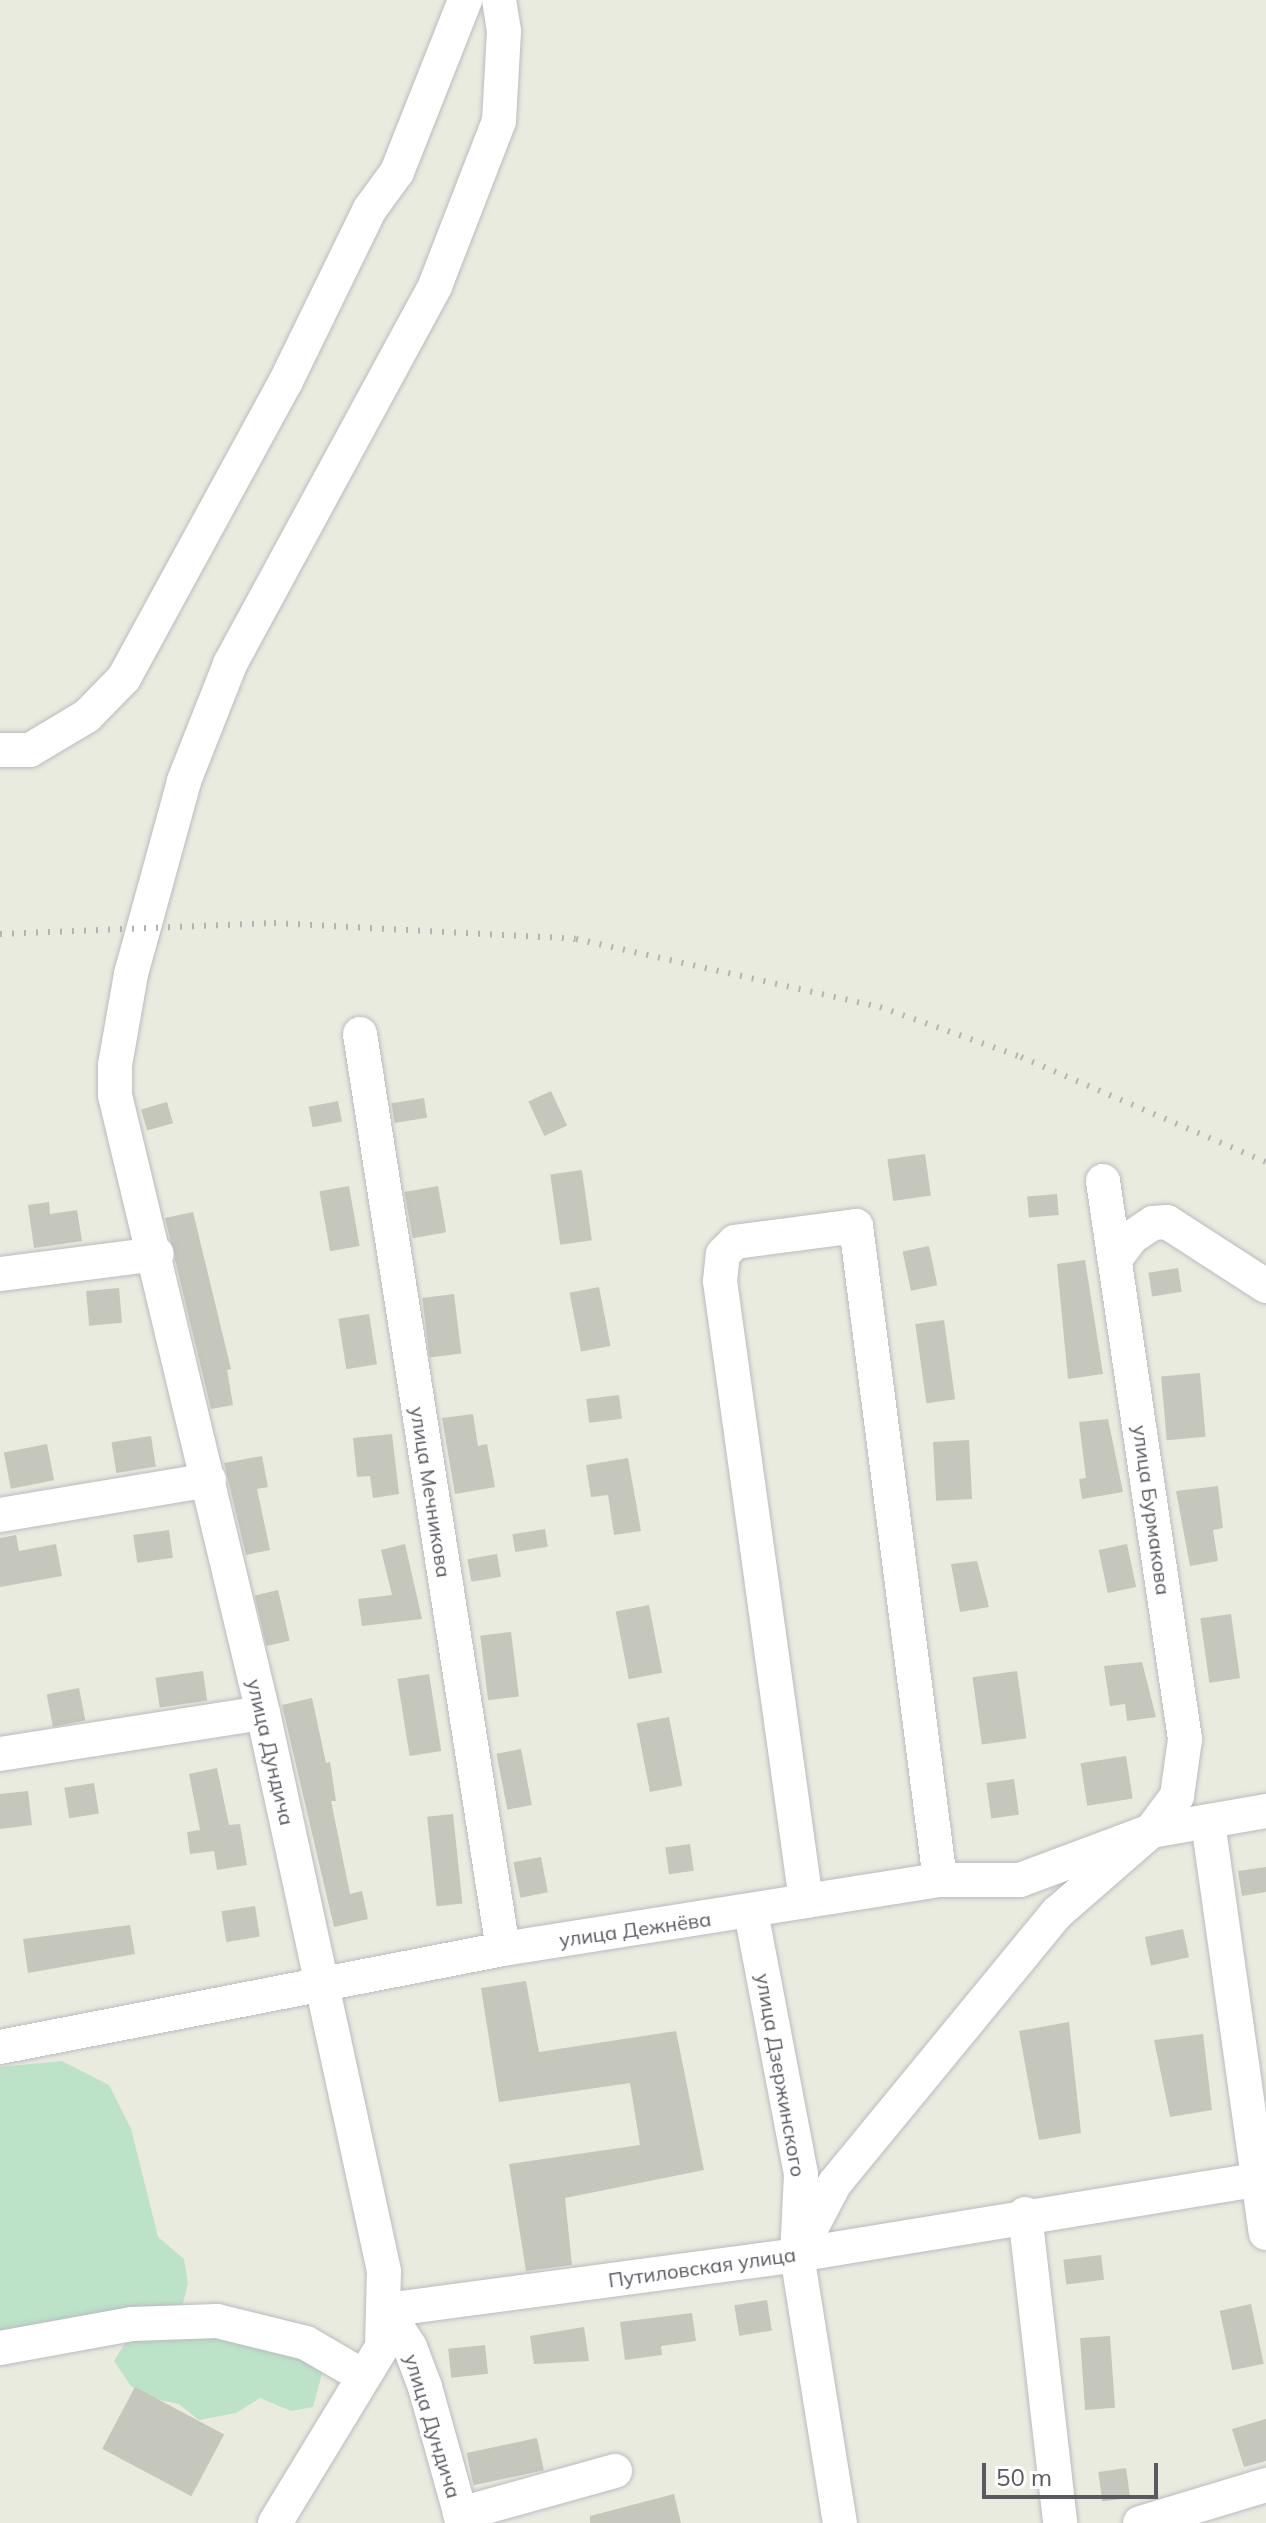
<!DOCTYPE html>
<html>
<head>
<meta charset="utf-8">
<style>
	body { margin:0 }
	#map { position:relative; width:1266px; height:2523px; overflow:hidden; background:#eaebdf; font-family:Mulish,sans-serif }
	div>[style] { position:absolute }
	[style*='--x'] { left:calc(var(--x)*1px); top:calc(var(--y)*1px); width:calc(var(--w)*1px); rotate:calc(var(--a)*1deg) }
	.green>* { inset:0; background:#bce2c7 }
	.building>* { inset:0; background:#c5c6bc; transform-origin:0 0 }
	.roads { filter:drop-shadow(0 0 2px #babbc1) drop-shadow(0 0 2px #babbc1) }
	.minor>* { height:34px; margin:-17px; padding:0 17px; transform-origin:17px; border-radius:17px; background:#fff }
	.rail>* { height:6px; margin-top:-3px; transform-origin:0; background:repeating-linear-gradient(90deg,#b3b3b4 0 2px,transparent 0 12px) }
	span { translate:-50% -50%; white-space:nowrap; text-align:center; line-height:1.15; -webkit-text-stroke:6px #fff; paint-order:stroke }
	.street-label { font-size:20px; color:#585a60 }
	.scale { position:absolute; left:982px; top:2463px; width:176px; height:36px; box-sizing:border-box; border:4px solid #585a60; border-top:0; padding-left:10px; font-size:24px; line-height:28px; white-space:nowrap; color:#585a60; -webkit-text-stroke:6px #fff; paint-order:stroke }
</style>
</head>
<body>
<div id="map">
	<div class="green">
		<i style="clip-path:polygon(62px 2061px,109px 2085px,131px 2129px,158px 2237px,184px 2259px,188px 2283px,182px 2307px,0 2340px,0 2067px)"></i>
		<i style="clip-path:polygon(215px 2330px,324px 2366px,313px 2407px,291px 2411px,260px 2398px,236px 2413px,199px 2420px,179px 2404px,146px 2397px,131px 2386px,114px 2361px,132px 2332px)"></i>
	</div>
	<div class="building">
		<i style="left:551px;top:1091px;width:38px;height:25px;rotate:65deg"></i>
		<i style="left:424px;top:1098px;width:20px;height:33px;rotate:81deg"></i>
		<i style="left:338px;top:1101px;width:21px;height:30px;rotate:79deg"></i>
		<i style="left:167px;top:1102px;width:22px;height:27px;rotate:74deg"></i>
		<i style="left:925px;top:1154px;width:42px;height:38px;rotate:82deg"></i>
		<i style="left:582px;top:1170px;width:71px;height:32px;rotate:82deg"></i>
		<i style="left:349px;top:1186px;width:61px;height:30px;rotate:80deg"></i>
		<i style="left:438px;top:1186px;width:47px;height:34px;rotate:80deg"></i>
		<i style="left:1057px;top:1194px;width:21px;height:30px;rotate:85deg"></i>
		<i style="clip-path:polygon(49px 1202px,50px 1214px,77px 1210px,82px 1241px,34px 1248px,28px 1205px)"></i>
		<i style="clip-path:polygon(193px 1212px,231px 1369px,227px 1370px,233px 1405px,211px 1409px,165px 1218px)"></i>
		<i style="left:929px;top:1246px;width:40px;height:27px;rotate:78deg"></i>
		<i style="clip-path:polygon(1085px 1260px,1103px 1374px,1068px 1379px,1057px 1264px)"></i>
		<i style="left:1178px;top:1268px;width:24px;height:30px;rotate:81deg"></i>
		<i style="left:599px;top:1287px;width:60px;height:30px;rotate:79deg"></i>
		<i style="left:119px;top:1288px;width:35px;height:33px;rotate:85deg"></i>
		<i style="left:454px;top:1294px;width:60px;height:32px;rotate:83deg"></i>
		<i style="left:369px;top:1314px;width:51px;height:31px;rotate:81deg"></i>
		<i style="left:944px;top:1320px;width:80px;height:29px;rotate:82deg"></i>
		<i style="left:1200px;top:1373px;width:64px;height:39px;rotate:85deg"></i>
		<i style="left:619px;top:1395px;width:24px;height:33px;rotate:83deg"></i>
		<i style="clip-path:polygon(473px 1414px,478px 1446px,487px 1444px,495px 1487px,455px 1494px,442px 1418px)"></i>
		<i style="clip-path:polygon(1108px 1419px,1123px 1492px,1082px 1499px,1079px 1479px,1086px 1478px,1079px 1422px)"></i>
		<i style="clip-path:polygon(392px 1434px,399px 1494px,373px 1498px,370px 1476px,357px 1477px,353px 1438px)"></i>
		<i style="left:151px;top:1436px;width:31px;height:40px;rotate:81deg"></i>
		<i style="left:969px;top:1440px;width:59px;height:36px;rotate:87deg"></i>
		<i style="left:47px;top:1444px;width:37px;height:44px;rotate:79deg"></i>
		<i style="clip-path:polygon(262px 1456px,268px 1487px,257px 1489px,270px 1550px,246px 1555px,224px 1463px)"></i>
		<i style="clip-path:polygon(628px 1458px,641px 1531px,614px 1535px,608px 1495px,591px 1497px,586px 1465px)"></i>
		<i style="clip-path:polygon(1218px 1486px,1223px 1528px,1213px 1530px,1218px 1561px,1190px 1566px,1176px 1491px)"></i>
		<i style="left:545px;top:1529px;width:18px;height:33px;rotate:81deg"></i>
		<i style="left:169px;top:1530px;width:28px;height:36px;rotate:82deg"></i>
		<i style="clip-path:polygon(16px 1535px,19px 1551px,56px 1544px,62px 1576px,0 1587px,0 1538px)"></i>
		<i style="clip-path:polygon(405px 1544px,422px 1619px,362px 1626px,358px 1599px,392px 1595px,381px 1550px)"></i>
		<i style="left:1127px;top:1544px;width:44px;height:29px;rotate:78deg"></i>
		<i style="left:497px;top:1554px;width:23px;height:30px;rotate:80deg"></i>
		<i style="clip-path:polygon(977px 1561px,989px 1607px,960px 1612px,951px 1564px)"></i>
		<i style="left:278px;top:1590px;width:52px;height:24px;rotate:77deg"></i>
		<i style="left:649px;top:1605px;width:69px;height:34px;rotate:79deg"></i>
		<i style="left:1231px;top:1614px;width:65px;height:31px;rotate:82deg"></i>
		<i style="left:511px;top:1632px;width:65px;height:31px;rotate:83deg"></i>
		<i style="clip-path:polygon(1142px 1662px,1156px 1717px,1127px 1721px,1125px 1704px,1110px 1706px,1104px 1666px)"></i>
		<i style="left:203px;top:1671px;width:30px;height:48px;rotate:82deg"></i>
		<i style="left:1017px;top:1671px;width:68px;height:45px;rotate:82deg"></i>
		<i style="left:429px;top:1674px;width:78px;height:32px;rotate:81deg"></i>
		<i style="left:79px;top:1688px;width:33px;height:33px;rotate:79deg"></i>
		<i style="clip-path:polygon(312px 1698px,326px 1763px,330px 1762px,336px 1801px,331px 1801px,350px 1894px,362px 1891px,368px 1919px,334px 1927px,282px 1705px)"></i>
		<i style="left:669px;top:1717px;width:70px;height:33px;rotate:79deg"></i>
		<i style="left:521px;top:1749px;width:57px;height:25px;rotate:79deg"></i>
		<i style="left:1126px;top:1756px;width:43px;height:46px;rotate:81deg"></i>
		<i style="clip-path:polygon(217px 1768px,229px 1825px,240px 1824px,247px 1865px,217px 1870px,214px 1851px,190px 1854px,187px 1832px,200px 1830px,189px 1774px)"></i>
		<i style="left:1014px;top:1779px;width:36px;height:28px;rotate:82deg"></i>
		<i style="left:94px;top:1783px;width:31px;height:30px;rotate:81deg"></i>
		<i style="clip-path:polygon(28px 1791px,32px 1825px,0 1829px,0 1794px)"></i>
		<i style="left:453px;top:1814px;width:90px;height:26px;rotate:84deg"></i>
		<i style="left:690px;top:1844px;width:27px;height:25px;rotate:82deg"></i>
		<i style="left:541px;top:1857px;width:36px;height:28px;rotate:79deg"></i>
		<i style="clip-path:polygon(1266px 1867px,1266px 1892px,1242px 1896px,1238px 1871px)"></i>
		<i style="left:255px;top:1906px;width:31px;height:34px;rotate:81deg"></i>
		<i style="clip-path:polygon(130px 1925px,135px 1954px,28px 1973px,23px 1939px)"></i>
		<i style="left:1183px;top:1929px;width:29px;height:39px;rotate:78deg"></i>
		<i style="clip-path:polygon(526px 1981px,539px 2052px,676px 2031px,704px 2170px,565px 2198px,572px 2265px,526px 2271px,509px 2164px,640px 2145px,630px 2083px,499px 2102px,481px 1988px)"></i>
		<i style="clip-path:polygon(1069px 2022px,1081px 2133px,1039px 2140px,1019px 2031px)"></i>
		<i style="clip-path:polygon(1203px 2034px,1212px 2110px,1170px 2117px,1154px 2040px)"></i>
		<i style="left:1101px;top:2255px;width:25px;height:38px;rotate:83deg"></i>
		<i style="left:767px;top:2300px;width:31px;height:33px;rotate:81deg"></i>
		<i style="left:1251px;top:2304px;width:61px;height:32px;rotate:78deg"></i>
		<i style="clip-path:polygon(692px 2313px,696px 2341px,661px 2346px,662px 2355px,625px 2360px,620px 2322px)"></i>
		<i style="clip-path:polygon(584px 2327px,589px 2361px,534px 2364px,530px 2336px)"></i>
		<i style="left:1110px;top:2336px;width:72px;height:30px;rotate:86deg"></i>
		<i style="left:485px;top:2345px;width:29px;height:37px;rotate:84deg"></i>
		<i style="left:135px;top:2387px;width:101px;height:70px;rotate:28deg"></i>
		<i style="clip-path:polygon(1266px 2419px,1266px 2461px,1244px 2467px,1232px 2429px)"></i>
		<i style="left:537px;top:2438px;width:33px;height:72px;rotate:78deg"></i>
		<i style="left:1126px;top:2468px;width:30px;height:28px;rotate:82deg"></i>
		<i style="clip-path:polygon(674px 2494px,681px 2523px,590px 2523px,590px 2516px)"></i>
	</div>
	<div class="roads">
		<div class="minor">
			<i style="--x:0;--y:750;--w:30;--a:0"></i>
			<i style="--x:30;--y:750;--w:66;--a:-30.8"></i>
			<i style="--x:87;--y:716;--w:53;--a:-45.8"></i>
			<i style="--x:124;--y:678;--w:336;--a:-61.4"></i>
			<i style="--x:285;--y:383;--w:194;--a:-64"></i>
			<i style="--x:370;--y:209;--w:46;--a:-53.9"></i>
			<i style="--x:397;--y:172;--w:185;--a:-68.4"></i>
			<i style="--x:360;--y:1034;--w:926;--a:81.12"></i>
			<i style="--x:1116;--y:1258;--w:26;--a:-53"></i>
			<i style="--x:1132;--y:1237;--w:25;--a:-34"></i>
			<i style="--x:1153;--y:1223;--w:14;--a:-4"></i>
			<i style="--x:1167;--y:1222;--w:118;--a:32.9"></i>
			<i style="--x:0;--y:1274;--w:158;--a:-7.3"></i>
			<i style="--x:0;--y:1515;--w:212;--a:-9.5"></i>
			<i style="--x:0;--y:1754;--w:266;--a:-8.9"></i>
			<i style="--x:1208;--y:1822;--w:415;--a:82"></i>
			<i style="--x:806;--y:1901;--w:626;--a:-97.9"></i>
			<i style="--x:720;--y:1281;--w:27;--a:-84"></i>
			<i style="--x:723;--y:1254;--w:17;--a:-45"></i>
			<i style="--x:735;--y:1242;--w:122;--a:-7.5"></i>
			<i style="--x:856;--y:1226;--w:659;--a:82.68"></i>
			<i style="--x:751;--y:1912;--w:267;--a:79.2"></i>
			<i style="--x:801;--y:2174;--w:81;--a:92.8"></i>
			<i style="--x:797;--y:2255;--w:271;--a:80.9"></i>
			<i style="--x:0;--y:2047;--w:512;--a:-11.02"></i>
			<i style="--x:503;--y:1949;--w:442;--a:-9"></i>
			<i style="--x:940;--y:1880;--w:80;--a:0"></i>
			<i style="--x:1020;--y:1880;--w:140;--a:-20.5"></i>
			<i style="--x:1151;--y:1831;--w:117;--a:-9.9"></i>
			<i style="--x:1025;--y:2214;--w:311;--a:83.5"></i>
			<i style="--x:797;--y:2255;--w:81;--a:-62.2"></i>
			<i style="--x:835;--y:2183;--w:350;--a:-50.6"></i>
			<i style="--x:1057;--y:1913;--w:125;--a:-41.1"></i>
			<i style="--x:1151;--y:1831;--w:44;--a:-53.4"></i>
			<i style="--x:1177;--y:1796;--w:58;--a:-82"></i>
			<i style="--x:1185;--y:1739;--w:564;--a:-98.36"></i>
			<i style="--x:386;--y:2310;--w:415;--a:-7.6"></i>
			<i style="--x:797;--y:2255;--w:466;--a:-9.3"></i>
			<i style="--x:386;--y:2310;--w:44;--a:57"></i>
			<i style="--x:410;--y:2347;--w:43;--a:69.4"></i>
			<i style="--x:425;--y:2387;--w:141;--a:74.4"></i>
			<i style="--x:0;--y:2348;--w:134;--a:-10.3"></i>
			<i style="--x:132;--y:2324;--w:85;--a:-2"></i>
			<i style="--x:217;--y:2321;--w:92;--a:13.9"></i>
			<i style="--x:306;--y:2343;--w:66;--a:30.1"></i>
			<i style="--x:460;--y:2514;--w:161;--a:-15.5"></i>
			<i style="--x:275;--y:2523;--w:206;--a:-58.7"></i>
			<i style="--x:382;--y:2347;--w:76;--a:-88.5"></i>
			<i style="--x:384;--y:2271;--w:571;--a:-102.23"></i>
			<i style="--x:263;--y:1713;--w:635;--a:-103.47"></i>
			<i style="--x:115;--y:1095;--w:30;--a:-90"></i>
			<i style="--x:115;--y:1065;--w:92;--a:-80"></i>
			<i style="--x:131;--y:974;--w:200;--a:-74.6"></i>
			<i style="--x:184;--y:781;--w:126;--a:-68.5"></i>
			<i style="--x:230;--y:664;--w:430;--a:-61.5"></i>
			<i style="--x:435;--y:286;--w:177;--a:-68.8"></i>
			<i style="--x:499;--y:121;--w:90;--a:-86.8"></i>
			<i style="--x:504;--y:31;--w:31;--a:-99"></i>
			<i style="--x:1140;--y:2523;--w:132;--a:-16.8"></i>
		</div>
	</div>
	<div class="rail">
		<i style="--x:0;--y:934;--w:274;--a:-2.3"></i>
		<i style="--x:274;--y:923;--w:302;--a:3"></i>
		<i style="--x:576;--y:939;--w:312;--a:12.6"></i>
		<i style="--x:880;--y:1007;--w:150;--a:19.5"></i>
		<i style="--x:1021;--y:1057;--w:267;--a:23.2"></i>
	</div>
	<div class="street-label">
		<span style="left:431px;top:1492px;rotate:81deg">улица Мечникова</span>
		<span style="left:1152px;top:1510px;rotate:82deg">улица Бурмакова</span>
		<span style="left:271px;top:1752px;rotate:77deg">улица Дундича</span>
		<span style="left:635px;top:1929px;rotate:-8deg">улица Дежнёва</span>
		<span style="left:781px;top:2075px;rotate:80deg">улица Дзержинского</span>
		<span style="left:702px;top:2267px;rotate:-8deg">Путиловская улица</span>
		<span style="left:433px;top:2426px;rotate:73deg">улица Дундича</span>
	</div>
	<div class="scale">50 m</div>
</div>
</body>
</html>
